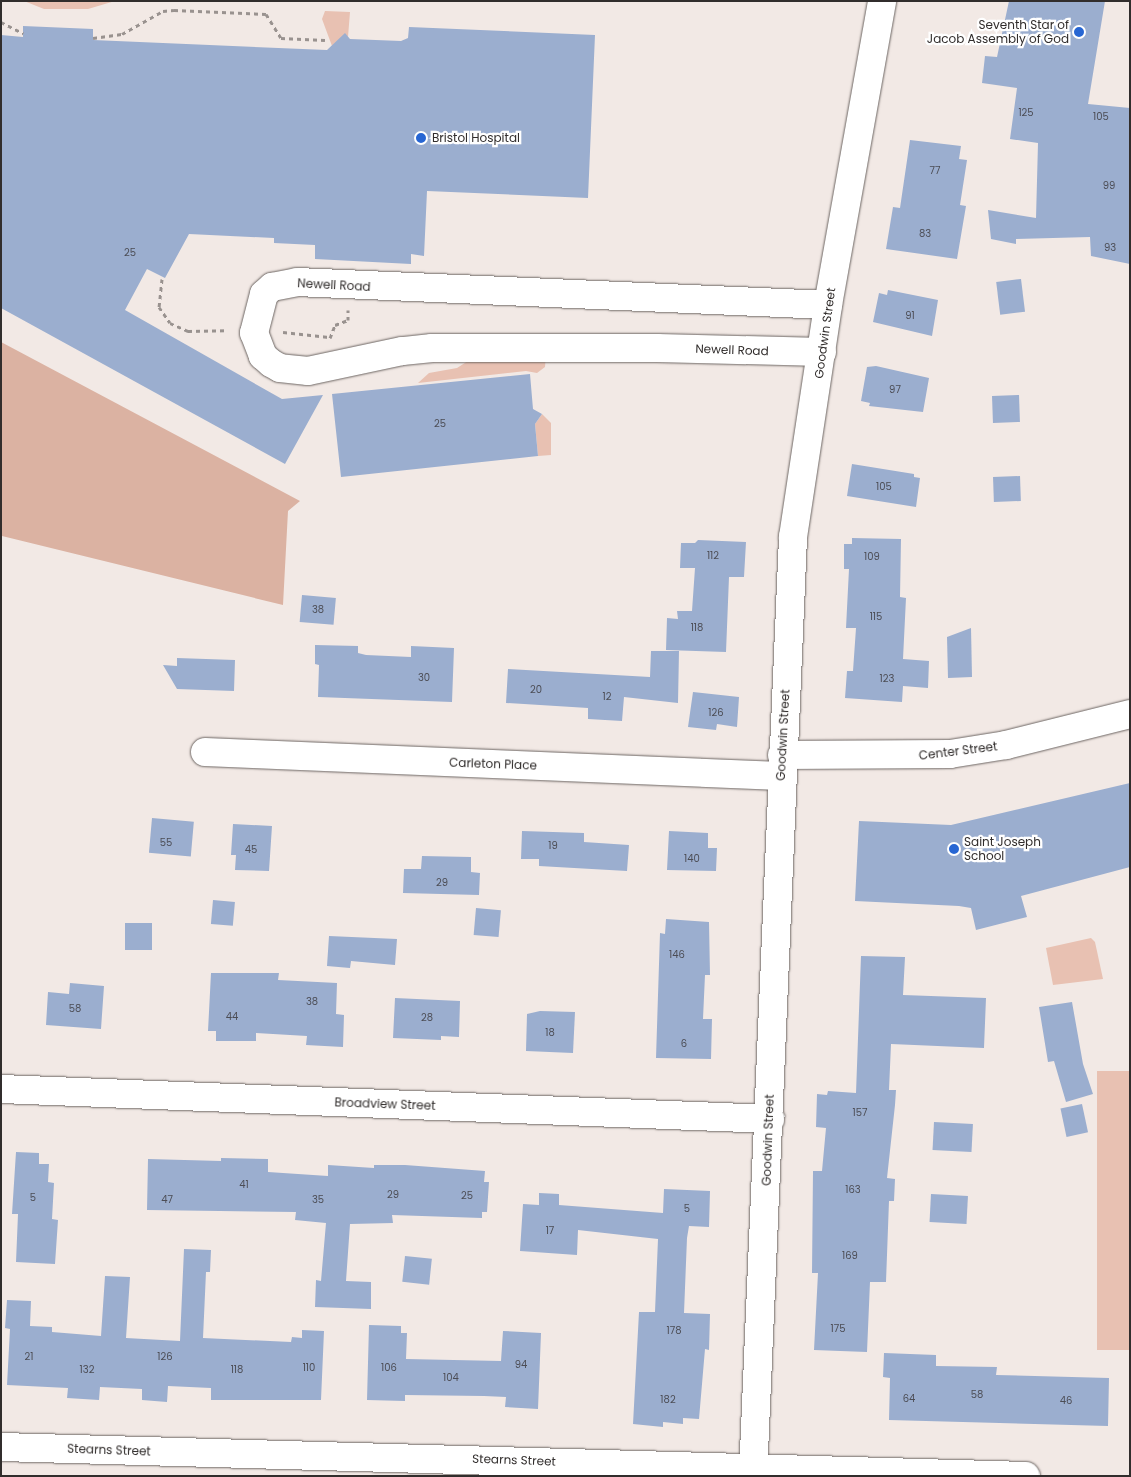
<!DOCTYPE html>
<html>
<head>
<meta charset="utf-8">
<style>
	body { margin:0 }
	#map { position:relative; width:1131px; height:1477px; overflow:hidden; background:#f2e9e5; font-family:Poppins,sans-serif }
	div>[style] { position:absolute }
	[style*='--x'] { left:calc(var(--x)*1px); top:calc(var(--y)*1px); width:calc(var(--w)*1px); rotate:calc(var(--a)*1deg) }
	.green>* { inset:0; background:#e8c1b2; transform-origin:0 0 }
	.forest>* { inset:0; background:#dbb2a2 }
	.building>* { inset:0; background:#9baecf; transform-origin:0 0 }
	.path>* { height:3px; margin-top:-1.5px; transform-origin:0; background:repeating-linear-gradient(90deg,#99928f 0 4px,transparent 0 8px) }
	.roads { filter:drop-shadow(0 0 1px #6d6663) drop-shadow(0 0 1px #6d6663) }
	.street>* { height:28px; margin:-14px; padding:0 14px; transform-origin:14px; border-radius:14px; background:#fff }
	.dots>* { width:14px; height:14px; translate:-50% -50%; box-sizing:border-box; border:2px solid #fff; border-radius:50% }
	span { translate:-50% -50%; white-space:nowrap; text-align:center; line-height:1.15; -webkit-text-stroke:4.5px #fff; paint-order:stroke }
	.number-label { font-size:10px; color:#4c4d55 }
	.number-label span { -webkit-text-stroke-width:0 }
	.poi-label { font-size:12px; color:#312d2c }
	.right { translate:-100% -50%; text-align:right }
	.left { translate:0 -50%; text-align:left }
	.street-label { font-size:12px; color:#312d2c }
	.frame { position:absolute; inset:0; border:2px solid #312d2c; pointer-events:none }
</style>
</head>
<body>
<div id="map">
	<div class="green">
		<i style="clip-path:polygon(24px 1px,115px 1px,88px 9px,44px 9px)"></i>
		<i style="clip-path:polygon(325px 11px,350px 12px,348px 37px,345px 34px,332px 46px,322px 19px)"></i>
		<i style="clip-path:polygon(502px 339px,547px 341px,545px 367px,537px 373px,526px 371px,418px 383px,429px 373px,457px 368px)"></i>
		<i style="clip-path:polygon(542px 414px,551px 423px,551px 455px,538px 456px,535px 424px)"></i>
		<i style="clip-path:polygon(1091px 938px,1095px 942px,1103px 979px,1053px 985px,1046px 948px)"></i>
		<i style="left:1130px;top:1071px;width:279px;height:33px;rotate:90deg"></i>
	</div>
	<div class="forest">
		<i style="clip-path:polygon(1px 342px,300px 501px,288px 511px,283px 605px,2px 536px)"></i>
	</div>
	<div class="building">
		<i style="clip-path:polygon(1009px 1px,1105px 1px,1088px 104px,1130px 108px,1130px 264px,1091px 256px,1090px 237px,1016px 239px,1016px 244px,991px 239px,988px 210px,1036px 218px,1038px 143px,1010px 139px,1017px 88px,982px 83px,985px 56px,997px 57px)"></i>
		<i style="clip-path:polygon(23px 26px,93px 29px,93px 40px,327px 50px,345px 33px,350px 39px,401px 41px,408px 38px,409px 27px,595px 35px,588px 198px,427px 191px,424px 256px,411px 254px,411px 264px,315px 259px,315px 245px,274px 243px,274px 238px,189px 234px,165px 278px,147px 269px,125px 310px,282px 399px,323px 395px,285px 464px,1px 308px,1px 35px,23px 37px)"></i>
		<i style="clip-path:polygon(910px 140px,961px 146px,959px 159px,967px 160px,960px 205px,966px 206px,957px 259px,886px 249px,893px 207px,900px 208px)"></i>
		<i style="left:1021px;top:279px;width:33px;height:25px;rotate:83deg"></i>
		<i style="clip-path:polygon(888px 290px,938px 300px,932px 336px,873px 322px,879px 293px,887px 295px)"></i>
		<i style="clip-path:polygon(876px 366px,929px 378px,923px 412px,869px 406px,870px 403px,861px 401px,867px 367px)"></i>
		<i style="clip-path:polygon(530px 374px,533px 409px,542px 414px,535px 424px,538px 456px,341px 477px,332px 394px)"></i>
		<i style="left:1019px;top:395px;width:27px;height:27px;rotate:88deg"></i>
		<i style="clip-path:polygon(852px 464px,914px 474px,914px 477px,920px 478px,916px 507px,847px 496px)"></i>
		<i style="left:1020px;top:476px;width:25px;height:27px;rotate:88deg"></i>
		<i style="clip-path:polygon(852px 538px,901px 539px,900px 597px,906px 598px,903px 659px,929px 661px,928px 688px,903px 686px,902px 702px,845px 698px,847px 671px,853px 671px,856px 628px,846px 628px,849px 569px,844px 569px,844px 544px,852px 544px)"></i>
		<i style="clip-path:polygon(698px 540px,746px 542px,744px 577px,729px 577px,726px 652px,666px 650px,667px 618px,678px 619px,677px 611px,692px 611px,695px 568px,680px 568px,681px 543px,695px 543px)"></i>
		<i style="left:302px;top:595px;width:34px;height:27px;rotate:5deg"></i>
		<i style="clip-path:polygon(971px 628px,972px 677px,948px 678px,947px 637px)"></i>
		<i style="clip-path:polygon(315px 645px,358px 646px,358px 653px,366px 655px,411px 657px,411px 646px,454px 648px,452px 702px,318px 697px,319px 665px,315px 664px)"></i>
		<i style="clip-path:polygon(651px 651px,679px 651px,678px 703px,624px 697px,622px 721px,588px 719px,588px 708px,506px 703px,508px 669px,650px 677px)"></i>
		<i style="clip-path:polygon(177px 658px,235px 660px,234px 691px,177px 689px,163px 665px,177px 666px)"></i>
		<i style="clip-path:polygon(693px 692px,739px 697px,737px 727px,717px 724px,716px 730px,688px 727px)"></i>
		<i style="clip-path:polygon(1130px 783px,1130px 867px,1021px 896px,1027px 917px,976px 930px,971px 908px,959px 906px,855px 901px,859px 821px,951px 825px)"></i>
		<i style="left:152px;top:818px;width:42px;height:35px;rotate:5deg"></i>
		<i style="clip-path:polygon(233px 824px,272px 826px,269px 871px,235px 870px,236px 855px,231px 855px)"></i>
		<i style="clip-path:polygon(522px 831px,584px 833px,584px 842px,629px 845px,627px 871px,539px 866px,539px 859px,521px 859px)"></i>
		<i style="clip-path:polygon(669px 831px,708px 833px,708px 848px,717px 848px,716px 871px,667px 870px)"></i>
		<i style="clip-path:polygon(422px 856px,471px 857px,471px 872px,480px 873px,479px 895px,403px 893px,404px 869px,421px 869px)"></i>
		<i style="left:213px;top:900px;width:22px;height:24px;rotate:5deg"></i>
		<i style="left:476px;top:908px;width:25px;height:27px;rotate:5deg"></i>
		<i style="clip-path:polygon(666px 919px,709px 922px,710px 975px,705px 975px,703px 1019px,712px 1019px,711px 1059px,656px 1058px,660px 933px,665px 934px)"></i>
		<i style="left:125px;top:923px;width:27px;height:27px"></i>
		<i style="clip-path:polygon(329px 936px,397px 939px,395px 965px,351px 961px,350px 968px,327px 966px)"></i>
		<i style="clip-path:polygon(861px 956px,905px 957px,903px 995px,986px 998px,984px 1048px,891px 1044px,889px 1090px,896px 1090px,895px 1105px,887px 1178px,895px 1179px,894px 1201px,889px 1201px,886px 1282px,870px 1282px,867px 1352px,814px 1350px,818px 1273px,812px 1273px,813px 1171px,822px 1171px,826px 1128px,816px 1127px,817px 1094px,827px 1095px,828px 1091px,856px 1093px)"></i>
		<i style="clip-path:polygon(211px 973px,279px 973px,278px 980px,337px 983px,336px 1014px,344px 1015px,343px 1047px,306px 1045px,307px 1036px,256px 1033px,256px 1041px,216px 1041px,216px 1031px,208px 1031px)"></i>
		<i style="clip-path:polygon(70px 983px,104px 986px,101px 1029px,46px 1025px,48px 992px,69px 994px)"></i>
		<i style="clip-path:polygon(395px 998px,460px 1001px,459px 1037px,441px 1036px,441px 1040px,393px 1038px)"></i>
		<i style="clip-path:polygon(1072px 1002px,1083px 1064px,1093px 1094px,1066px 1102px,1054px 1061px,1048px 1062px,1039px 1007px)"></i>
		<i style="clip-path:polygon(540px 1011px,575px 1012px,573px 1053px,526px 1051px,527px 1014px)"></i>
		<i style="left:1082px;top:1104px;width:29px;height:22px;rotate:78deg"></i>
		<i style="left:934px;top:1122px;width:39px;height:28px;rotate:3deg"></i>
		<i style="clip-path:polygon(16px 1152px,39px 1153px,39px 1164px,49px 1164px,48px 1182px,54px 1183px,52px 1219px,58px 1220px,55px 1264px,16px 1262px,18px 1214px,12px 1214px)"></i>
		<i style="clip-path:polygon(221px 1158px,268px 1159px,268px 1172px,328px 1176px,328px 1165px,374px 1168px,374px 1165px,405px 1165px,485px 1171px,484px 1182px,489px 1182px,487px 1212px,482px 1212px,482px 1218px,392px 1215px,393px 1223px,350px 1224px,346px 1281px,371px 1282px,371px 1309px,315px 1307px,316px 1280px,321px 1281px,326px 1223px,295px 1220px,296px 1212px,147px 1210px,148px 1159px,221px 1161px)"></i>
		<i style="clip-path:polygon(664px 1189px,710px 1191px,709px 1227px,689px 1226px,687px 1238px,684px 1313px,710px 1314px,709px 1350px,705px 1349px,699px 1419px,683px 1418px,683px 1424px,663px 1422px,663px 1427px,633px 1424px,639px 1312px,655px 1312px,658px 1239px,578px 1230px,577px 1255px,520px 1251px,523px 1204px,539px 1205px,539px 1193px,559px 1194px,559px 1205px,663px 1213px)"></i>
		<i style="left:931px;top:1194px;width:37px;height:28px;rotate:3deg"></i>
		<i style="clip-path:polygon(184px 1249px,211px 1250px,210px 1272px,206px 1272px,203px 1338px,291px 1342px,292px 1337px,302px 1338px,302px 1330px,324px 1331px,321px 1400px,211px 1400px,211px 1388px,168px 1386px,167px 1402px,142px 1400px,142px 1389px,100px 1387px,99px 1400px,67px 1398px,68px 1388px,7px 1385px,10px 1329px,5px 1328px,7px 1300px,31px 1301px,30px 1326px,52px 1327px,52px 1332px,101px 1336px,105px 1276px,130px 1277px,126px 1338px,180px 1341px)"></i>
		<i style="left:405px;top:1256px;width:27px;height:26px;rotate:6deg"></i>
		<i style="clip-path:polygon(369px 1325px,401px 1326px,401px 1333px,407px 1333px,406px 1359px,501px 1361px,503px 1331px,541px 1333px,538px 1409px,505px 1407px,506px 1397px,484px 1396px,405px 1395px,405px 1401px,367px 1400px)"></i>
		<i style="clip-path:polygon(884px 1353px,936px 1355px,936px 1366px,997px 1367px,996px 1375px,1109px 1378px,1108px 1426px,889px 1420px,890px 1378px,883px 1377px)"></i>
	</div>
	<div class="path">
		<i style="--x:1;--y:22;--w:25;--a:27"></i>
		<i style="--x:93;--y:38;--w:29;--a:-8"></i>
		<i style="--x:122;--y:34;--w:47;--a:-29.3"></i>
		<i style="--x:163;--y:11;--w:11;--a:-5"></i>
		<i style="--x:174;--y:10;--w:92;--a:2.5"></i>
		<i style="--x:266;--y:14;--w:28;--a:58"></i>
		<i style="--x:281;--y:38;--w:44;--a:2.6"></i>
		<i style="--x:162;--y:279;--w:28;--a:96"></i>
		<i style="--x:159;--y:307;--w:19;--a:55"></i>
		<i style="--x:170;--y:323;--w:20;--a:24"></i>
		<i style="--x:188;--y:331;--w:39;--a:-1"></i>
		<i style="--x:283;--y:332;--w:46;--a:6.2"></i>
		<i style="--x:330;--y:338;--w:14;--a:-69"></i>
		<i style="--x:335;--y:325;--w:14;--a:-21"></i>
		<i style="--x:348;--y:320;--w:10;--a:-90"></i>
	</div>
	<div class="roads">
		<div class="street">
			<i style="--x:822;--y:352;--w:165;--a:-178.6"></i>
			<i style="--x:657;--y:348;--w:225;--a:180"></i>
			<i style="--x:432;--y:348;--w:30;--a:174"></i>
			<i style="--x:402;--y:351;--w:96;--a:168"></i>
			<i style="--x:308;--y:371;--w:28;--a:-174"></i>
			<i style="--x:280;--y:368;--w:10;--a:-151"></i>
			<i style="--x:271;--y:363;--w:11;--a:-139"></i>
			<i style="--x:263;--y:356;--w:25;--a:-111"></i>
			<i style="--x:254;--y:333;--w:40;--a:-75.6"></i>
			<i style="--x:264;--y:294;--w:11;--a:-41"></i>
			<i style="--x:272;--y:287;--w:25;--a:-11"></i>
			<i style="--x:297;--y:282;--w:531;--a:2.48"></i>
			<i style="--x:205;--y:752;--w:576;--a:2.39"></i>
			<i style="--x:782;--y:755;--w:168;--a:-0.3"></i>
			<i style="--x:950;--y:754;--w:57;--a:-9.1"></i>
			<i style="--x:1006;--y:745;--w:128;--a:-14"></i>
			<i style="--x:1;--y:1089;--w:770;--a:2.23"></i>
			<i style="--x:1;--y:1447;--w:1025;--a:1.62"></i>
			<i style="--x:753;--y:1476;--w:940;--a:-87.56"></i>
			<i style="--x:793;--y:537;--w:235;--a:-81.4"></i>
			<i style="--x:828;--y:305;--w:309;--a:-79.9"></i>
		</div>
	</div>
	<div class="dots">
		<i style="left:1079px;top:32px;background:#2766d3"></i>
		<i style="left:421px;top:138px;background:#2766d3"></i>
		<i style="left:954px;top:849px;background:#2766d3"></i>
	</div>
	<div class="number-label">
		<span style="left:1026px;top:113px">125</span>
		<span style="left:1101px;top:117px">105</span>
		<span style="left:935px;top:171px">77</span>
		<span style="left:1109px;top:186px">99</span>
		<span style="left:925px;top:234px">83</span>
		<span style="left:1110px;top:248px">93</span>
		<span style="left:130px;top:253px">25</span>
		<span style="left:910px;top:316px">91</span>
		<span style="left:895px;top:390px">97</span>
		<span style="left:440px;top:424px">25</span>
		<span style="left:884px;top:487px">105</span>
		<span style="left:713px;top:556px">112</span>
		<span style="left:872px;top:557px">109</span>
		<span style="left:318px;top:610px">38</span>
		<span style="left:876px;top:617px">115</span>
		<span style="left:697px;top:628px">118</span>
		<span style="left:424px;top:678px">30</span>
		<span style="left:887px;top:679px">123</span>
		<span style="left:536px;top:690px">20</span>
		<span style="left:607px;top:697px">12</span>
		<span style="left:716px;top:713px">126</span>
		<span style="left:166px;top:843px">55</span>
		<span style="left:553px;top:846px">19</span>
		<span style="left:251px;top:850px">45</span>
		<span style="left:692px;top:859px">140</span>
		<span style="left:442px;top:883px">29</span>
		<span style="left:677px;top:955px">146</span>
		<span style="left:312px;top:1002px">38</span>
		<span style="left:75px;top:1009px">58</span>
		<span style="left:232px;top:1017px">44</span>
		<span style="left:427px;top:1018px">28</span>
		<span style="left:550px;top:1033px">18</span>
		<span style="left:684px;top:1044px">6</span>
		<span style="left:860px;top:1113px">157</span>
		<span style="left:244px;top:1185px">41</span>
		<span style="left:853px;top:1190px">163</span>
		<span style="left:393px;top:1195px">29</span>
		<span style="left:467px;top:1196px">25</span>
		<span style="left:33px;top:1198px">5</span>
		<span style="left:167px;top:1200px">47</span>
		<span style="left:318px;top:1200px">35</span>
		<span style="left:687px;top:1209px">5</span>
		<span style="left:550px;top:1231px">17</span>
		<span style="left:850px;top:1256px">169</span>
		<span style="left:838px;top:1329px">175</span>
		<span style="left:674px;top:1331px">178</span>
		<span style="left:29px;top:1357px">21</span>
		<span style="left:165px;top:1357px">126</span>
		<span style="left:521px;top:1365px">94</span>
		<span style="left:309px;top:1368px">110</span>
		<span style="left:389px;top:1368px">106</span>
		<span style="left:87px;top:1370px">132</span>
		<span style="left:237px;top:1370px">118</span>
		<span style="left:451px;top:1378px">104</span>
		<span style="left:977px;top:1395px">58</span>
		<span style="left:909px;top:1399px">64</span>
		<span style="left:668px;top:1400px">182</span>
		<span style="left:1066px;top:1401px">46</span>
	</div>
	<div class="poi-label">
		<span class="right" style="left:1069px;top:32px">Seventh Star of<br>Jacob Assembly of God</span>
		<span class="left" style="left:432px;top:138px">Bristol Hospital</span>
		<span class="left" style="left:964px;top:849px">Saint Joseph<br>School</span>
	</div>
	<div class="street-label">
		<span style="left:334px;top:285px;rotate:3deg">Newell Road</span>
		<span style="left:825px;top:333px;rotate:-82deg">Goodwin Street</span>
		<span style="left:732px;top:350px;rotate:2deg">Newell Road</span>
		<span style="left:783px;top:735px;rotate:-87deg">Goodwin Street</span>
		<span style="left:958px;top:751px;rotate:-7deg">Center Street</span>
		<span style="left:493px;top:764px;rotate:2deg">Carleton Place</span>
		<span style="left:385px;top:1104px;rotate:2deg">Broadview Street</span>
		<span style="left:768px;top:1140px;rotate:-88deg">Goodwin Street</span>
		<span style="left:109px;top:1450px;rotate:2deg">Stearns Street</span>
		<span style="left:514px;top:1460px;rotate:2deg">Stearns Street</span>
	</div>
	<div class="frame"></div>
</div>
</body>
</html>
